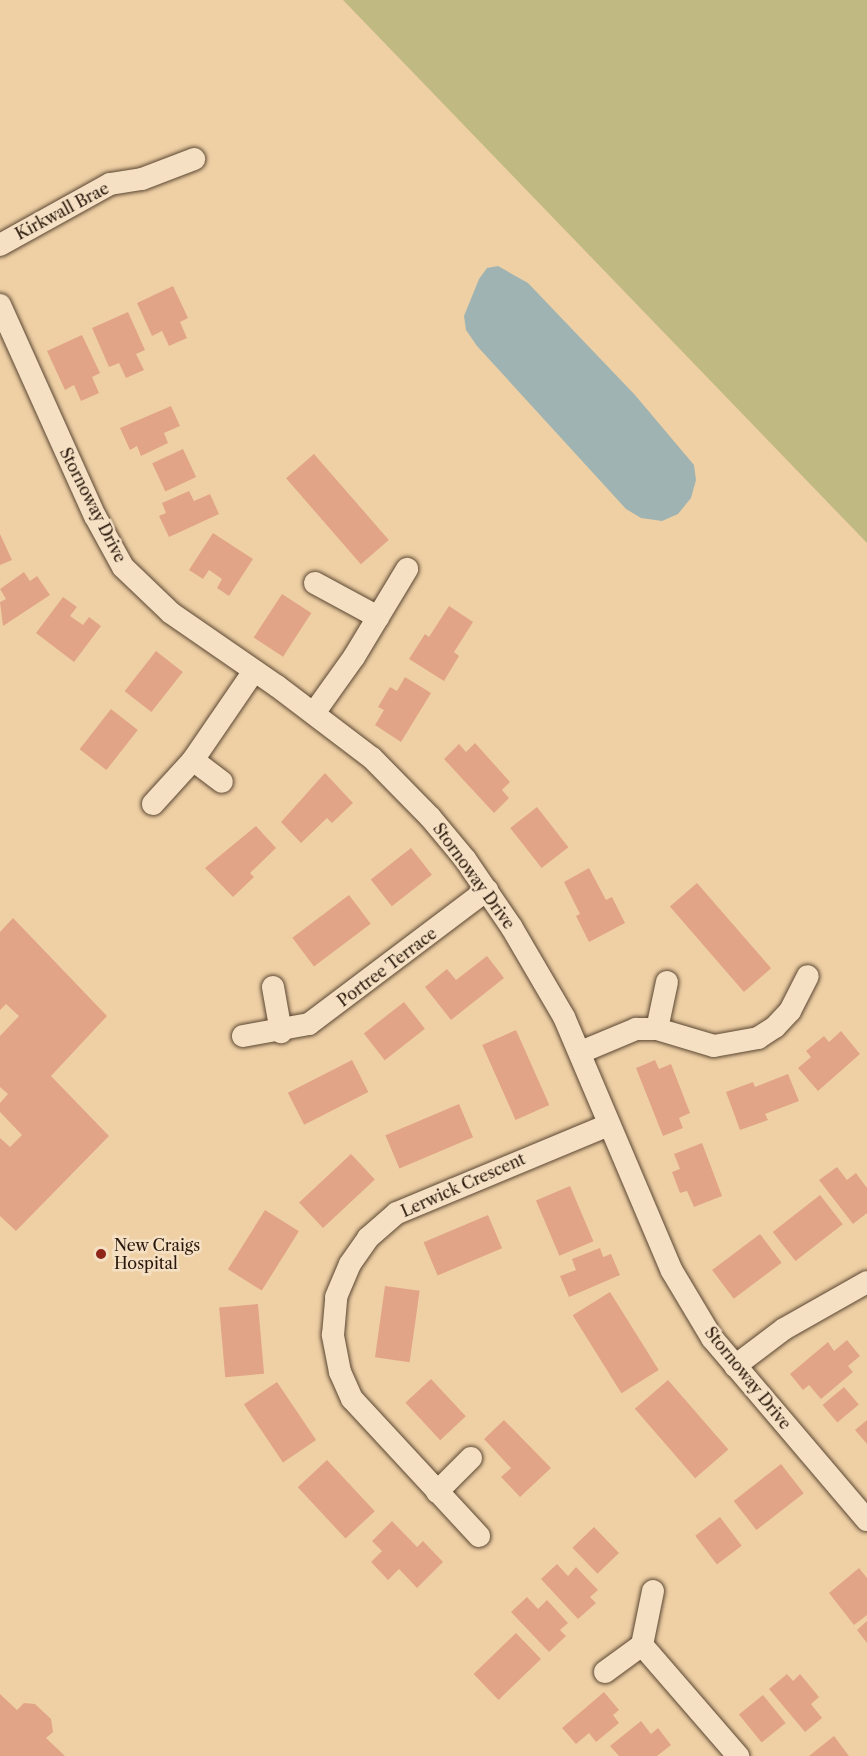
<!DOCTYPE html>
<html>
<head>
<meta charset="utf-8">
<style>
	body { margin:0 }
	#map { position:relative; width:867px; height:1756px; overflow:hidden; background:#efd0a5; font-family:"Libre Caslon Text",serif }
	div>[style] { position:absolute }
	[style*='--x'] { left:calc(var(--x)*1px); top:calc(var(--y)*1px); width:calc(var(--w)*1px); rotate:calc(var(--a)*1deg) }
	.green>* { inset:0; background:#c0b981 }
	.water>* { inset:0; background:#9fb4b2 }
	.building>* { inset:0; background:#e2a486; transform-origin:0 0 }
	.roads { filter:drop-shadow(0 0 2px #5a4632) drop-shadow(0 0 2px #5a4632) }
	.street>* { height:22px; margin:-11px; padding:0 11px; transform-origin:11px; border-radius:11px; background:#f5e0c4 }
	.dots>* { width:16px; height:16px; translate:-50% -50%; box-sizing:border-box; border:3px solid #f5e0c4; border-radius:50% }
	span { translate:-50% -50%; white-space:nowrap; text-align:center; line-height:1.15; -webkit-text-stroke:5px #f5e0c4; paint-order:stroke }
	.street-label { font-size:16px; color:#29180b }
	.poi-label { font-size:16px; color:#29180b }
	.left { translate:0 -50%; text-align:left }
</style>
</head>
<body>
<div id="map">
	<div class="green">
		<i style="clip-path:polygon(343px 0,867px 0,867px 543px)"></i>
	</div>
	<div class="water">
		<i style="clip-path:polygon(498px 266px,528px 283px,635px 395px,694px 465px,696px 480px,691px 498px,678px 514px,662px 521px,641px 518px,626px 509px,477px 346px,466px 330px,464px 316px,479px 279px,487px 268px)"></i>
	</div>
	<div class="building">
		<i style="clip-path:polygon(173px 286px,188px 318px,180px 322px,187px 338px,169px 346px,162px 331px,152px 336px,137px 303px)"></i>
		<i style="clip-path:polygon(128px 312px,145px 350px,136px 354px,144px 370px,126px 378px,119px 363px,109px 367px,92px 328px)"></i>
		<i style="clip-path:polygon(82px 335px,100px 373px,92px 377px,99px 393px,81px 401px,74px 385px,65px 390px,47px 351px)"></i>
		<i style="clip-path:polygon(171px 406px,180px 426px,164px 433px,168px 443px,141px 456px,137px 446px,130px 450px,120px 428px)"></i>
		<i style="left:183px;top:449px;width:31px;height:34px;rotate:65deg"></i>
		<i style="left:314px;top:454px;width:114px;height:37px;rotate:49deg"></i>
		<i style="clip-path:polygon(189px 491px,194px 501px,210px 494px,219px 514px,169px 537px,159px 516px,166px 513px,162px 503px)"></i>
		<i style="clip-path:polygon(213px 533px,253px 559px,229px 596px,217px 588px,222px 579px,209px 570px,203px 579px,189px 570px)"></i>
		<i style="clip-path:polygon(0 534px,12px 560px,0 565px)"></i>
		<i style="clip-path:polygon(24px 572px,30px 581px,37px 576px,50px 595px,3px 626px,0 602px,6px 599px,0 589px)"></i>
		<i style="left:282px;top:594px;width:35px;height:52px;rotate:33deg"></i>
		<i style="clip-path:polygon(63px 597px,77px 607px,70px 616px,83px 625px,89px 617px,101px 626px,74px 662px,36px 633px)"></i>
		<i style="clip-path:polygon(449px 606px,473px 622px,454px 652px,459px 656px,444px 681px,409px 659px,425px 634px,429px 637px)"></i>
		<i style="left:156px;top:651px;width:34px;height:51px;rotate:38deg"></i>
		<i style="clip-path:polygon(405px 677px,431px 693px,401px 742px,375px 725px,384px 710px,378px 707px,390px 687px,397px 691px)"></i>
		<i style="left:111px;top:709px;width:34px;height:51px;rotate:38deg"></i>
		<i style="clip-path:polygon(475px 743px,510px 782px,502px 790px,509px 798px,494px 813px,444px 759px,459px 744px,466px 752px)"></i>
		<i style="clip-path:polygon(325px 773px,353px 803px,332px 823px,327px 818px,301px 843px,281px 822px)"></i>
		<i style="left:537px;top:807px;width:51px;height:34px;rotate:52deg"></i>
		<i style="clip-path:polygon(256px 826px,276px 848px,250px 873px,254px 877px,233px 897px,205px 868px)"></i>
		<i style="left:411px;top:848px;width:34px;height:51px;rotate:52deg"></i>
		<i style="clip-path:polygon(589px 868px,606px 900px,612px 897px,625px 923px,589px 942px,576px 916px,580px 914px,564px 882px)"></i>
		<i style="left:697px;top:883px;width:113px;height:36px;rotate:49deg"></i>
		<i style="left:349px;top:895px;width:36px;height:71px;rotate:53deg"></i>
		<i style="clip-path:polygon(13px 918px,107px 1016px,51px 1076px,109px 1136px,16px 1231px,0 1216px,0 1138px,10px 1147px,22px 1135px,0 1112px,0 1103px,8px 1094px,0 1087px,0 1036px,19px 1016px,6px 1004px,0 1010px,0 932px)"></i>
		<i style="clip-path:polygon(487px 956px,504px 978px,451px 1020px,425px 987px,447px 969px,456px 980px)"></i>
		<i style="left:404px;top:1002px;width:34px;height:51px;rotate:52deg"></i>
		<i style="left:516px;top:1030px;width:82px;height:37px;rotate:66deg"></i>
		<i style="clip-path:polygon(841px 1031px,860px 1054px,818px 1091px,798px 1068px,811px 1057px,806px 1051px,824px 1036px,829px 1042px)"></i>
		<i style="left:352px;top:1060px;width:36px;height:72px;rotate:63deg"></i>
		<i style="clip-path:polygon(655px 1060px,659px 1069px,671px 1064px,690px 1113px,679px 1118px,683px 1128px,663px 1136px,636px 1068px)"></i>
		<i style="clip-path:polygon(788px 1074px,799px 1101px,765px 1114px,768px 1120px,740px 1130px,726px 1092px,753px 1082px,755px 1087px)"></i>
		<i style="left:459px;top:1104px;width:36px;height:80px;rotate:67deg"></i>
		<i style="clip-path:polygon(702px 1143px,722px 1196px,694px 1207px,687px 1191px,680px 1193px,672px 1172px,680px 1169px,674px 1154px)"></i>
		<i style="left:351px;top:1154px;width:35px;height:71px;rotate:47deg"></i>
		<i style="clip-path:polygon(837px 1167px,847px 1180px,856px 1173px,867px 1188px,867px 1213px,853px 1224px,819px 1180px)"></i>
		<i style="left:570px;top:1186px;width:60px;height:37px;rotate:67deg"></i>
		<i style="left:820px;top:1195px;width:37px;height:60px;rotate:52deg"></i>
		<i style="left:265px;top:1210px;width:40px;height:70px;rotate:32deg"></i>
		<i style="left:488px;top:1215px;width:36px;height:70px;rotate:67deg"></i>
		<i style="left:760px;top:1234px;width:36px;height:60px;rotate:53deg"></i>
		<i style="clip-path:polygon(600px 1248px,603px 1257px,611px 1254px,620px 1275px,569px 1297px,560px 1276px,576px 1270px,572px 1259px)"></i>
		<i style="left:385px;top:1286px;width:35px;height:72px;rotate:8deg"></i>
		<i style="left:610px;top:1292px;width:92px;height:44px;rotate:58deg"></i>
		<i style="left:258px;top:1304px;width:70px;height:39px;rotate:85deg"></i>
		<i style="clip-path:polygon(847px 1340px,860px 1356px,848px 1366px,853px 1372px,821px 1399px,809px 1385px,803px 1390px,790px 1374px,828px 1342px,834px 1351px)"></i>
		<i style="left:431px;top:1379px;width:51px;height:35px;rotate:47deg"></i>
		<i style="left:668px;top:1380px;width:92px;height:44px;rotate:49deg"></i>
		<i style="left:277px;top:1382px;width:70px;height:40px;rotate:56deg"></i>
		<i style="left:844px;top:1387px;width:23px;height:28px;rotate:50deg"></i>
		<i style="clip-path:polygon(504px 1420px,551px 1468px,520px 1497px,501px 1477px,511px 1468px,484px 1439px)"></i>
		<i style="clip-path:polygon(867px 1420px,867px 1444px,855px 1430px)"></i>
		<i style="left:327px;top:1460px;width:70px;height:40px;rotate:47deg"></i>
		<i style="left:781px;top:1464px;width:37px;height:60px;rotate:52deg"></i>
		<i style="left:720px;top:1517px;width:36px;height:31px;rotate:53deg"></i>
		<i style="clip-path:polygon(392px 1521px,417px 1547px,423px 1541px,443px 1562px,417px 1588px,399px 1569px,388px 1580px,371px 1562px,382px 1551px,372px 1541px)"></i>
		<i style="left:594px;top:1527px;width:36px;height:30px;rotate:46deg"></i>
		<i style="clip-path:polygon(557px 1564px,568px 1576px,576px 1567px,598px 1590px,590px 1597px,596px 1603px,578px 1619px,541px 1579px)"></i>
		<i style="clip-path:polygon(859px 1568px,867px 1578px,867px 1615px,854px 1625px,829px 1593px)"></i>
		<i style="clip-path:polygon(527px 1597px,538px 1609px,547px 1600px,568px 1623px,560px 1630px,566px 1636px,549px 1652px,511px 1612px)"></i>
		<i style="clip-path:polygon(867px 1621px,867px 1643px,857px 1630px)"></i>
		<i style="left:516px;top:1633px;width:36px;height:59px;rotate:46deg"></i>
		<i style="clip-path:polygon(787px 1674px,793px 1681px,800px 1674px,819px 1697px,811px 1704px,822px 1718px,805px 1732px,769px 1689px)"></i>
		<i style="clip-path:polygon(604px 1692px,619px 1710px,613px 1715px,619px 1723px,596px 1742px,589px 1733px,576px 1744px,562px 1728px)"></i>
		<i style="clip-path:polygon(0 1694px,17px 1710px,24px 1703px,35px 1704px,51px 1719px,53px 1732px,46px 1738px,65px 1756px,0 1756px)"></i>
		<i style="left:763px;top:1695px;width:36px;height:31px;rotate:51deg"></i>
		<i style="clip-path:polygon(641px 1721px,651px 1734px,658px 1728px,671px 1745px,657px 1756px,619px 1756px,610px 1746px)"></i>
		<i style="clip-path:polygon(834px 1736px,849px 1756px,809px 1756px)"></i>
	</div>
	<div class="roads">
		<div class="street">
			<i style="--x:0;--y:245;--w:126;--a:-29"></i>
			<i style="--x:110;--y:184;--w:32;--a:-9"></i>
			<i style="--x:142;--y:179;--w:56;--a:-21"></i>
			<i style="--x:0;--y:305;--w:231;--a:65.8"></i>
			<i style="--x:95;--y:516;--w:58;--a:61.2"></i>
			<i style="--x:123;--y:567;--w:66;--a:43.8"></i>
			<i style="--x:171;--y:613;--w:129;--a:34.6"></i>
			<i style="--x:277;--y:686;--w:119;--a:37.2"></i>
			<i style="--x:372;--y:758;--w:83;--a:45.5"></i>
			<i style="--x:430;--y:817;--w:55;--a:50.2"></i>
			<i style="--x:465;--y:859;--w:83;--a:55.7"></i>
			<i style="--x:512;--y:928;--w:103;--a:59.7"></i>
			<i style="--x:564;--y:1017;--w:276;--a:67"></i>
			<i style="--x:672;--y:1271;--w:78;--a:59.2"></i>
			<i style="--x:712;--y:1338;--w:239;--a:49.6"></i>
			<i style="--x:315;--y:583;--w:72;--a:28.4"></i>
			<i style="--x:314;--y:713;--w:69;--a:-54.5"></i>
			<i style="--x:354;--y:657;--w:103;--a:-58.9"></i>
			<i style="--x:193;--y:760;--w:36;--a:37"></i>
			<i style="--x:153;--y:804;--w:59;--a:-47.7"></i>
			<i style="--x:193;--y:760;--w:108;--a:-55.6"></i>
			<i style="--x:273;--y:987;--w:46;--a:79.9"></i>
			<i style="--x:657;--y:1029;--w:48;--a:-78"></i>
			<i style="--x:243;--y:1036;--w:67;--a:-10.3"></i>
			<i style="--x:309;--y:1024;--w:223;--a:-37"></i>
			<i style="--x:581;--y:1052;--w:60;--a:-22.7"></i>
			<i style="--x:636;--y:1029;--w:21;--a:0"></i>
			<i style="--x:657;--y:1029;--w:59;--a:16.6"></i>
			<i style="--x:714;--y:1046;--w:45;--a:-10.3"></i>
			<i style="--x:758;--y:1038;--w:20;--a:-33"></i>
			<i style="--x:775;--y:1027;--w:22;--a:-47"></i>
			<i style="--x:790;--y:1011;--w:39;--a:-63"></i>
			<i style="--x:735;--y:1366;--w:61;--a:-37.1"></i>
			<i style="--x:784;--y:1329;--w:95;--a:-29.5"></i>
			<i style="--x:437;--y:1492;--w:48;--a:-45"></i>
			<i style="--x:479;--y:1536;--w:187;--a:-132.8"></i>
			<i style="--x:352;--y:1399;--w:30;--a:-114"></i>
			<i style="--x:340;--y:1372;--w:38;--a:-101"></i>
			<i style="--x:333;--y:1335;--w:38;--a:-85"></i>
			<i style="--x:336;--y:1297;--w:36;--a:-67"></i>
			<i style="--x:350;--y:1264;--w:32;--a:-55"></i>
			<i style="--x:368;--y:1238;--w:38;--a:-41"></i>
			<i style="--x:397;--y:1213;--w:229;--a:-22.6"></i>
			<i style="--x:642;--y:1645;--w:55;--a:-78.5"></i>
			<i style="--x:605;--y:1672;--w:46;--a:-36.1"></i>
			<i style="--x:642;--y:1645;--w:147;--a:49.1"></i>
		</div>
	</div>
	<div class="dots">
		<i style="left:101px;top:1254px;background:#8f2418"></i>
	</div>
	<div class="street-label">
		<span style="left:62px;top:211px;rotate:-28deg">Kirkwall Brae</span>
		<span style="left:93px;top:505px;rotate:63deg">Stornoway Drive</span>
		<span style="left:474px;top:876px;rotate:54deg">Stornoway Drive</span>
		<span style="left:387px;top:967px;rotate:-37deg">Portree Terrace</span>
		<span style="left:463px;top:1185px;rotate:-24deg">Lerwick Crescent</span>
		<span style="left:748px;top:1378px;rotate:51deg">Stornoway Drive</span>
	</div>
	<div class="poi-label">
		<span class="left" style="left:114px;top:1254px">New Craigs<br>Hospital</span>
	</div>
</div>
</body>
</html>
